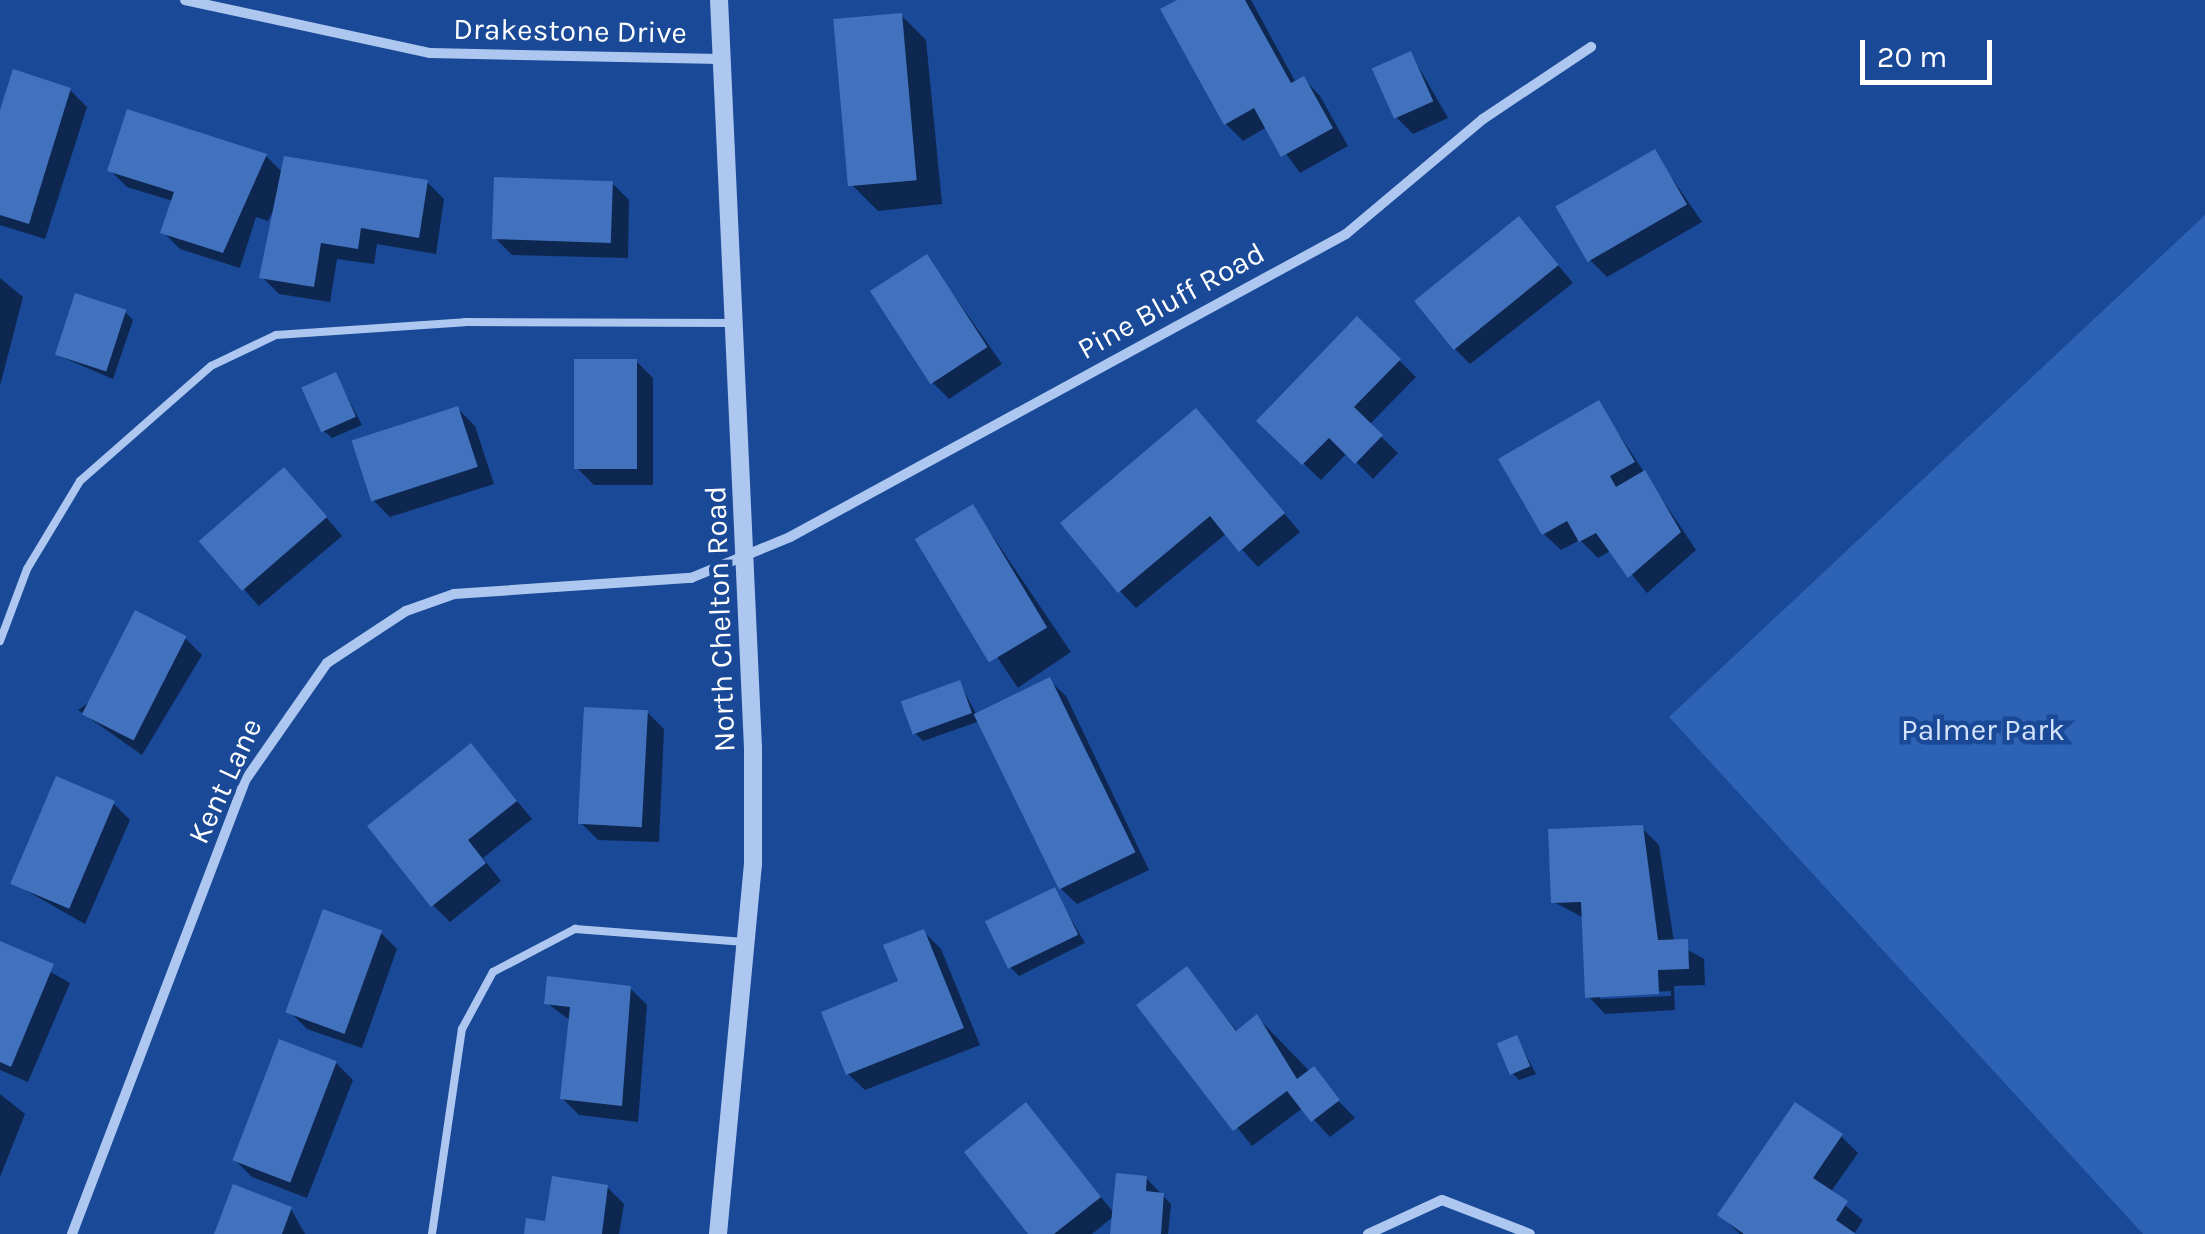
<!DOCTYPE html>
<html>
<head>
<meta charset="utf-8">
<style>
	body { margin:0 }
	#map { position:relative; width:2205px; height:1234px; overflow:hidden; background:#194997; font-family:Karla,sans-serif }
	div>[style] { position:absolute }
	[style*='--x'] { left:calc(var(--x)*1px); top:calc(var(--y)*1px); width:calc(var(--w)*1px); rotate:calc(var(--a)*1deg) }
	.green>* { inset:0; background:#2d62b4 }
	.shadow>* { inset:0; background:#0007; transform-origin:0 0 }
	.building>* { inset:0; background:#4272be; transform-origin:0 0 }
	.service>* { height:8px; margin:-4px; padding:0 4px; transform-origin:4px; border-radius:4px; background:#adc7f0 }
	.minor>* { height:10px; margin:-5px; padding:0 5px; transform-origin:5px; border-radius:5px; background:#adc7f0 }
	.tertiary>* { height:18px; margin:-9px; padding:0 9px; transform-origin:9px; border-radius:9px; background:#adc7f0 }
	span { translate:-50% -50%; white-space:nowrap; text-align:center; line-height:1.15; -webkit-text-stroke:9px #194997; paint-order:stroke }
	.street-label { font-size:30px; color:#fff }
	.park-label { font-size:30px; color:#d4e3fb }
	.scale { position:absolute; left:1860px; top:40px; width:132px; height:45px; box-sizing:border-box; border:5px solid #fff; border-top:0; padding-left:12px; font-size:30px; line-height:35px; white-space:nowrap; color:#fff; -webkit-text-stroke:8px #194997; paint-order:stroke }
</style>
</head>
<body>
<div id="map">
	<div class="green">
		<i style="clip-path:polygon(2205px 215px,2205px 1234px,2143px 1234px,1669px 717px)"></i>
	</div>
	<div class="shadow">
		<i style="clip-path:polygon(1182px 0,1251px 0,1296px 83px,1304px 79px,1320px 96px,1348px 146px,1300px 173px,1267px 127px,1243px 141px,1226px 124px)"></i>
		<i style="clip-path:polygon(901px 15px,926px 40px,942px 204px,878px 211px,853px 186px)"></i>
		<i style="clip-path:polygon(1411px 54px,1448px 118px,1413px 134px,1396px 117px)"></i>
		<i style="clip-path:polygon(70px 90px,87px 107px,45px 239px,0 225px,0 119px)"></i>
		<i style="clip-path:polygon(1654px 152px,1702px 222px,1607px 277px,1590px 260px)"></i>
		<i style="clip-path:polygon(266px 156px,283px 173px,427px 182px,444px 199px,436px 254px,377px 244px,374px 264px,337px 259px,330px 302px,279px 294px,262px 277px,276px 205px,268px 221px,256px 217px,240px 268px,180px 249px,163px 232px,173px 201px,127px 187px,110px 170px)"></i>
		<i style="clip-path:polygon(612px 183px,629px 200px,628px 258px,512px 255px,495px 238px)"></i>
		<i style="clip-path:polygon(1519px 219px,1573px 283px,1470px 364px,1453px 347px)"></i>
		<i style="clip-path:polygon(927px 257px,1002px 364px,949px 399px,932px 382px)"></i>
		<i style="clip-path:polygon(0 278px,23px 297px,0 386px)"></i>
		<i style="clip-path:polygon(125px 312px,133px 320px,113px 379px,57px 355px)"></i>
		<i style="clip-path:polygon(1357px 319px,1416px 377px,1369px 425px,1398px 453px,1373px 479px,1347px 453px,1321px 480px,1259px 421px)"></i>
		<i style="clip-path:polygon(636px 361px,653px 378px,653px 485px,594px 485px,577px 468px)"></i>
		<i style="clip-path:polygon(335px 374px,362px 425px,332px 438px,324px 431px)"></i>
		<i style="clip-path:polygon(1598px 403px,1696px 550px,1647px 593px,1612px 550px,1598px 558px,1580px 540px,1561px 550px,1544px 534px)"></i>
		<i style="clip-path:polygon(458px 409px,475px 426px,494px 484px,390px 517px,373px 500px)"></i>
		<i style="clip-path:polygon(1213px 429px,1300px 532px,1258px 567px,1227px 533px,1136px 608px,1120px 591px)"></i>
		<i style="clip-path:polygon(301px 487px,342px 536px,259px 606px,201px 541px)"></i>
		<i style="left:973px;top:507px;width:175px;height:64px;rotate:56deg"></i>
		<i style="clip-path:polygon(185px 638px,202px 655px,142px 755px,78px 710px)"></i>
		<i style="clip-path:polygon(1049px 680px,1066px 696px,1149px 870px,1077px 904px,1060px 888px,980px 721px,923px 741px,915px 733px,960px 683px,976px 714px)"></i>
		<i style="clip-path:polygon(647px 712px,664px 729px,659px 842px,598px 840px,581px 823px)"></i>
		<i style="clip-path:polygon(471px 746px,532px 819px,483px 858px,501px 881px,450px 922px,433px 905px)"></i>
		<i style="clip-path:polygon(113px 803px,130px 820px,85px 924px,13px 883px)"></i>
		<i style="clip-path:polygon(evenodd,1642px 828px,1659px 845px,1674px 942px,1704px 959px,1705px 985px,1674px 986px,1675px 1010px,1605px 1014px,1588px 996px,1584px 918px,1554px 902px,1642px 828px,1671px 991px,1671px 996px,1600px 999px,1600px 994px,1671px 991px)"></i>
		<i style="clip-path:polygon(1054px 890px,1085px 943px,1019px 976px,1011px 968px)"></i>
		<i style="clip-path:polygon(380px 932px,397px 949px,362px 1048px,307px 1029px,290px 1012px)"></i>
		<i style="clip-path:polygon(924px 932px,941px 949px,980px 1045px,865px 1090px,848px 1074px)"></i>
		<i style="clip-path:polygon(0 943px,70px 983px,28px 1082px,0 1070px)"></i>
		<i style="clip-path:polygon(1187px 970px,1238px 1032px,1257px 1017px,1355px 1118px,1330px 1137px,1303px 1108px,1252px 1146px,1140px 1005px)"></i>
		<i style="clip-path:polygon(630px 988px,647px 1005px,638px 1122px,579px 1115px,562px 1098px,571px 1021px,547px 1003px)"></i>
		<i style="clip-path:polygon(1517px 1038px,1536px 1074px,1519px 1080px,1511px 1072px)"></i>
		<i style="clip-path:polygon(336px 1063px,353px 1080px,307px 1198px,252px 1177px,235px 1160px)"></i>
		<i style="clip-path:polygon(0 1094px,25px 1114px,0 1177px)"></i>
		<i style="clip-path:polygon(1026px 1106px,1114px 1213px,1146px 1178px,1171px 1204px,1168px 1234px,1112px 1234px,1114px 1216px,1092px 1234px,1032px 1234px)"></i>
		<i style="clip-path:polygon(1841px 1136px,1858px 1153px,1830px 1193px,1863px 1220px,1854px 1234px,1740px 1234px,1720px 1215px)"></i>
		<i style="clip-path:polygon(607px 1187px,624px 1204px,619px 1234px,526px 1234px)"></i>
		<i style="clip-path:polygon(291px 1209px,305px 1234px,216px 1234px)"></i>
	</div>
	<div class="building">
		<i style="clip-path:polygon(1177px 0,1245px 0,1291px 83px,1304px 76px,1333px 128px,1281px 157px,1254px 108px,1224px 125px,1160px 9px)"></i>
		<i style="left:902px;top:13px;width:168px;height:69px;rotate:85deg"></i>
		<i style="left:1411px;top:51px;width:55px;height:43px;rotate:66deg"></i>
		<i style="clip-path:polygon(13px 69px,71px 88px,29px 224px,0 215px,0 110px)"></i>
		<i style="clip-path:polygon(127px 109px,267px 154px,223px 253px,160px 233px,174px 192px,107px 171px)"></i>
		<i style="left:1655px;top:149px;width:64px;height:115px;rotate:60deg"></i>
		<i style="clip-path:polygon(284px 156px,428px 180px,419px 238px,361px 228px,358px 249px,321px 243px,314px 287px,259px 278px)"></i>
		<i style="left:494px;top:177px;width:119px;height:62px;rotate:2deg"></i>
		<i style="left:1519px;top:216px;width:63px;height:135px;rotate:51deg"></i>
		<i style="left:927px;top:254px;width:111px;height:68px;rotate:57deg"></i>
		<i style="left:75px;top:293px;width:54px;height:65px;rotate:18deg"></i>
		<i style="clip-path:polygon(1357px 316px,1401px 359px,1354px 407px,1383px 435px,1355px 464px,1329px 438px,1302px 465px,1256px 421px)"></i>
		<i style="left:574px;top:359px;width:63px;height:110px"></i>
		<i style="left:336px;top:372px;width:49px;height:38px;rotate:66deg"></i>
		<i style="clip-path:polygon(1599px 400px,1635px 462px,1610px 476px,1616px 487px,1645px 470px,1681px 532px,1628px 578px,1596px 533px,1579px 542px,1567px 521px,1542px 535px,1498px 459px)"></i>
		<i style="left:458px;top:406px;width:64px;height:112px;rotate:72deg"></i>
		<i style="clip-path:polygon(1196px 408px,1285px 513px,1239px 552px,1210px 516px,1118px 593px,1060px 523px)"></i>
		<i style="left:284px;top:467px;width:66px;height:113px;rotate:49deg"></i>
		<i style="left:973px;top:504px;width:144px;height:68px;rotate:59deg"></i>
		<i style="left:135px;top:610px;width:58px;height:117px;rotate:27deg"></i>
		<i style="left:1050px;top:677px;width:195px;height:85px;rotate:64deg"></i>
		<i style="left:960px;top:680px;width:35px;height:63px;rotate:70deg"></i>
		<i style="left:584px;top:707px;width:64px;height:117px;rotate:3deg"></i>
		<i style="clip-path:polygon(471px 743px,517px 801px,468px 840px,486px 863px,431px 907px,367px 826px)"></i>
		<i style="left:56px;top:776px;width:64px;height:117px;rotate:23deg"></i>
		<i style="clip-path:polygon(1643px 825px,1658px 940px,1688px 939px,1689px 969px,1658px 970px,1659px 994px,1585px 998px,1581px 902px,1551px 903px,1548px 829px)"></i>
		<i style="left:1055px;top:887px;width:53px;height:78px;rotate:64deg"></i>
		<i style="left:323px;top:909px;width:63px;height:110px;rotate:20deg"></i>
		<i style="clip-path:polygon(924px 929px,964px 1028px,846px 1075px,821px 1012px,898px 981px,883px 945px)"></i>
		<i style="clip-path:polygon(0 941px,54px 964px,11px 1067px,0 1062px)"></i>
		<i style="clip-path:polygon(1187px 966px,1236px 1031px,1257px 1014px,1297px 1079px,1314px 1066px,1340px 1100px,1311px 1122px,1287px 1091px,1233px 1131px,1136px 1005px)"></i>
		<i style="clip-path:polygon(547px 976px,631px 986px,622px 1106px,560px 1099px,570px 1007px,544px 1004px)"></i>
		<i style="left:1517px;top:1035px;width:34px;height:22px;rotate:67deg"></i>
		<i style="left:279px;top:1039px;width:62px;height:130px;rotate:21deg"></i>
		<i style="clip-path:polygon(1026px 1102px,1101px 1197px,1054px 1234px,1028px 1234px,964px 1152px)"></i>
		<i style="clip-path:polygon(1795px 1102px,1843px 1134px,1813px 1178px,1848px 1201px,1836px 1220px,1856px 1234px,1744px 1234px,1717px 1215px)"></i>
		<i style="clip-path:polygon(1116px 1173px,1147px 1176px,1146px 1191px,1164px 1193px,1161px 1234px,1110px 1234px)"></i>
		<i style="clip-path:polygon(552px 1176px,608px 1185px,602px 1234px,524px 1234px,526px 1218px,545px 1221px)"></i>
		<i style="clip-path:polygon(233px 1184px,292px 1207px,282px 1234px,214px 1234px)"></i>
	</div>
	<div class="service">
		<i style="--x:0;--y:641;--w:77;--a:-69.4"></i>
		<i style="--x:27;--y:569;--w:103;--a:-58.9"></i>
		<i style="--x:80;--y:481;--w:174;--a:-41.3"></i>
		<i style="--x:211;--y:366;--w:72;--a:-25.5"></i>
		<i style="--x:276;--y:335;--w:189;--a:-3.9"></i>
		<i style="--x:465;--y:322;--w:269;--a:0.2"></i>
		<i style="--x:432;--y:1234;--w:207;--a:-81.7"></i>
		<i style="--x:462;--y:1029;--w:65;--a:-61.5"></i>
		<i style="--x:493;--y:972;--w:93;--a:-27.7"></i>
		<i style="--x:575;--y:929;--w:170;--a:4.4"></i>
	</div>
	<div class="minor">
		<i style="--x:185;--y:0;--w:251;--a:12.2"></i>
		<i style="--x:430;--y:53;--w:290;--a:1.2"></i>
		<i style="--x:72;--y:1234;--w:487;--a:-69.1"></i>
		<i style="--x:246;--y:779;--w:141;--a:-55.1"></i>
		<i style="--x:327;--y:663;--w:95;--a:-33.4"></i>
		<i style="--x:406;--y:611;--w:51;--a:-19.5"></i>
		<i style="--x:454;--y:594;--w:238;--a:-3.9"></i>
		<i style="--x:691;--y:578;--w:107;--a:-22.5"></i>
		<i style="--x:790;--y:537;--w:633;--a:-28.59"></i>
		<i style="--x:1346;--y:234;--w:179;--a:-40"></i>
		<i style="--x:1483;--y:119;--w:130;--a:-33.7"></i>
		<i style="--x:1368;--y:1234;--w:81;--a:-24.7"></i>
		<i style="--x:1442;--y:1200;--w:94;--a:21.1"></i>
	</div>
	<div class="tertiary">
		<i style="--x:718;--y:1234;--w:372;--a:-84.6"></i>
		<i style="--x:753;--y:864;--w:116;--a:-90"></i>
		<i style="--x:753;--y:748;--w:749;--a:-92.6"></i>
	</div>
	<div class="street-label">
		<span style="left:570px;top:31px;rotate:1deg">Drakestone Drive</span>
		<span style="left:1171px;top:301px;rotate:-29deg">Pine Bluff Road</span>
		<span style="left:720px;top:619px;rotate:-92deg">North Chelton Road</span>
		<span style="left:225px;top:781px;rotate:-65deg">Kent Lane</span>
	</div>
	<div class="park-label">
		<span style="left:1983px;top:730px">Palmer Park</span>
	</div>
	<div class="scale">20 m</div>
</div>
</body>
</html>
